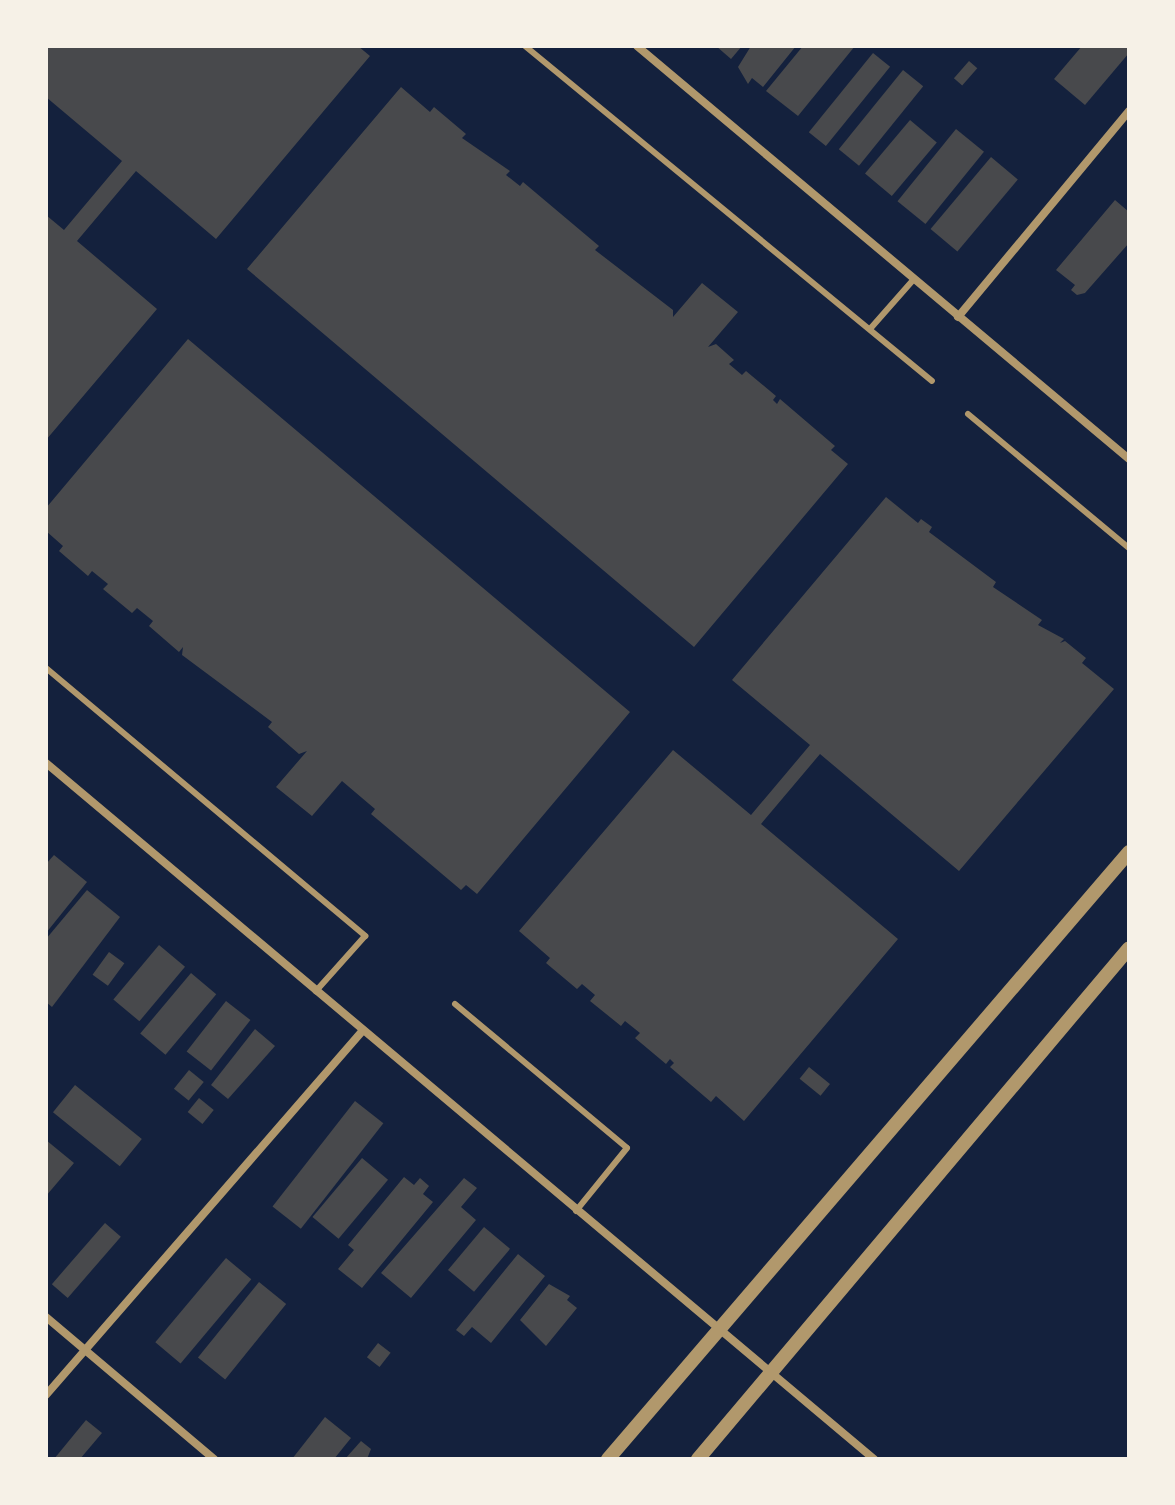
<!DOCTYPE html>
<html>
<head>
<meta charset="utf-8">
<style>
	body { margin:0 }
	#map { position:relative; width:1175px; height:1505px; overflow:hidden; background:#14213d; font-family:Inter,sans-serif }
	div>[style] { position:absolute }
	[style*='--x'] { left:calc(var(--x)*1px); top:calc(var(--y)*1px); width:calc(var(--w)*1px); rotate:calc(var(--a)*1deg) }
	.building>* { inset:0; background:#48494c; transform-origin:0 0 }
	.service>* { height:6px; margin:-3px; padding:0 3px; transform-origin:3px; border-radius:3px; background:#b1986c }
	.minor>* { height:8px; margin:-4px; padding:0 4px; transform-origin:4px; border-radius:4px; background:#b1986c }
	.tertiary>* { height:14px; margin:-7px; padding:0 7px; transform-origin:7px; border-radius:7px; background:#b1986c }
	span { translate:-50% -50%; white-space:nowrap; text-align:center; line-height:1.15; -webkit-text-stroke:6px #f6f1e7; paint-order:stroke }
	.frame { position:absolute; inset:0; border:48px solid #f6f1e7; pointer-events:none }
</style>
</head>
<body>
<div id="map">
	<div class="building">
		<i style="clip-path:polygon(46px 46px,358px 46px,370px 56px,216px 239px,136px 171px,77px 241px,157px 309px,46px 440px,46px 215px,64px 230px,122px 161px,46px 97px)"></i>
		<i style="clip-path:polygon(716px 46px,742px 46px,731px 59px)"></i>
		<i style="clip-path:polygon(751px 46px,796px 46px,763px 87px,752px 78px,748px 84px,738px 67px)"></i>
		<i style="clip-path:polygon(803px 46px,855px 46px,798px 116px,766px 91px)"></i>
		<i style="clip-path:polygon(1082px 46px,1129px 46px,1129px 53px,1085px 105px,1054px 79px)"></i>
		<i style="left:873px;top:53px;width:22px;height:102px;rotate:39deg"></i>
		<i style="left:969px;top:61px;width:11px;height:23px;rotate:41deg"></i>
		<i style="left:903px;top:70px;width:26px;height:102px;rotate:39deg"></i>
		<i style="clip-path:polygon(401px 87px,430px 112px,434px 107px,466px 134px,462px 138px,510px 171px,506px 175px,520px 186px,523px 182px,599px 246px,595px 250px,673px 310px,673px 317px,702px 283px,738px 312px,708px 347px,716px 344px,734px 360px,729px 364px,742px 375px,746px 371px,776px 396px,773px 400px,777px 404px,780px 399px,835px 446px,831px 450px,848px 464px,694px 647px,247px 269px)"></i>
		<i style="left:910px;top:120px;width:35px;height:70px;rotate:40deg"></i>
		<i style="left:956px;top:129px;width:36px;height:93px;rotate:39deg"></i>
		<i style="left:991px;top:157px;width:35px;height:94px;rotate:40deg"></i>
		<i style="clip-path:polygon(1115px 200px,1129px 212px,1129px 243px,1085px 293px,1077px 295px,1071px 290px,1075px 285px,1056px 270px)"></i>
		<i style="clip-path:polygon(188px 339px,630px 712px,477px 894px,466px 885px,461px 890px,371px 814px,375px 809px,342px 781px,312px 816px,276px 787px,307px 751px,299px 754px,268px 727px,272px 722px,182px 655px,183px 647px,179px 652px,149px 626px,153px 621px,137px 608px,132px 613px,103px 589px,108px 584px,92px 571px,88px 576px,59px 551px,63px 546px,46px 531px,46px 508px)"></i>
		<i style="clip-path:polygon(886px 497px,918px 523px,921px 519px,932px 527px,929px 532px,996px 582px,993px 587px,1042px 620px,1038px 625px,1064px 639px,1060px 643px,1065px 641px,1086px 658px,1082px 663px,1114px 689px,959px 871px,820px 754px,761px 824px,898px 939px,744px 1121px,716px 1096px,711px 1102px,670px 1067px,674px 1063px,670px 1059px,666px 1064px,635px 1038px,640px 1033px,625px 1021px,621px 1026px,590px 1001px,595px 995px,582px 984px,577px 989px,546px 963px,550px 958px,519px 931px,673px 750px,751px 815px,810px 745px,732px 680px)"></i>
		<i style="clip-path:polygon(54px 855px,87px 882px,46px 933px,46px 864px)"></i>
		<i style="clip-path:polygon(87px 890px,120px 917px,52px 1007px,46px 1002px,46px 939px)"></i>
		<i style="left:159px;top:945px;width:34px;height:71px;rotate:40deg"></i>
		<i style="left:109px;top:952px;width:19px;height:28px;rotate:36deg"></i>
		<i style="left:191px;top:973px;width:33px;height:79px;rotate:40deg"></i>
		<i style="left:226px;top:1001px;width:31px;height:64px;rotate:38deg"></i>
		<i style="clip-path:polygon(255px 1029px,275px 1046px,228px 1099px,211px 1085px)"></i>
		<i style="left:809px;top:1067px;width:27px;height:15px;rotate:39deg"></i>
		<i style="left:189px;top:1070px;width:19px;height:24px;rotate:39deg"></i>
		<i style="left:75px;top:1085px;width:86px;height:35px;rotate:39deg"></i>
		<i style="left:199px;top:1098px;width:19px;height:18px;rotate:39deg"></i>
		<i style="left:355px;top:1101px;width:36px;height:134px;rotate:38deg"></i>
		<i style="clip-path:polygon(46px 1140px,74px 1163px,46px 1196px)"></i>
		<i style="left:362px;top:1158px;width:34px;height:77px;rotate:40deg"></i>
		<i style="clip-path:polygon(404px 1177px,414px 1185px,420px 1178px,429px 1186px,423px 1194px,433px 1202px,362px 1288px,338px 1269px,354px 1250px,348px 1245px)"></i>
		<i style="clip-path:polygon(464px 1178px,477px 1188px,461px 1207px,476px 1220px,411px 1298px,381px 1273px)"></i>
		<i style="left:105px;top:1223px;width:21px;height:81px;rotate:41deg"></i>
		<i style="left:484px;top:1227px;width:34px;height:56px;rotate:40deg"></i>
		<i style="clip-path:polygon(518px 1254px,545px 1276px,491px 1343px,472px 1327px,464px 1336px,456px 1330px)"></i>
		<i style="left:226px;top:1258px;width:33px;height:110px;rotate:40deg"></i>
		<i style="left:259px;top:1282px;width:35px;height:97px;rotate:39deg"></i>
		<i style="clip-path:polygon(549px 1284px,570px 1296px,567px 1300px,577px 1308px,546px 1346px,520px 1320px)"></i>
		<i style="left:378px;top:1343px;width:16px;height:18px;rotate:38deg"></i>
		<i style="clip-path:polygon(325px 1417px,351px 1438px,334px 1459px,292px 1459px)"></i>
		<i style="clip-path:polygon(86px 1420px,102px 1433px,80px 1459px,54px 1459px)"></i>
		<i style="clip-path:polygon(361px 1441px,371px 1449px,367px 1459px,345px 1459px)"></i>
	</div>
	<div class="service">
		<i style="--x:525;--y:46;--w:527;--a:39.46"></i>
		<i style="--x:870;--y:329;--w:65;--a:-48.7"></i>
		<i style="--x:968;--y:414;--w:209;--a:39.8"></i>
		<i style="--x:46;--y:668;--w:417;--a:40"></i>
		<i style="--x:365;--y:936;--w:74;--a:131.7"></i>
		<i style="--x:455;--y:1004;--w:224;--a:39.9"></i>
		<i style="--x:627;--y:1148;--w:81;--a:129"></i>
	</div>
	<div class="minor">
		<i style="--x:637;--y:46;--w:642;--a:40.01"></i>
		<i style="--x:958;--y:317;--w:268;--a:-50.3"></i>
		<i style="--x:46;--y:763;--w:1082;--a:40.05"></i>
		<i style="--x:46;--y:1317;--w:220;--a:40.2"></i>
		<i style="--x:46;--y:1395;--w:483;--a:-49"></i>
	</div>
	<div class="tertiary">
		<i style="--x:608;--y:1459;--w:800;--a:-49.36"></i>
		<i style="--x:698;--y:1459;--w:668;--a:-49.85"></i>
	</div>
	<div class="frame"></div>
</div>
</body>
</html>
